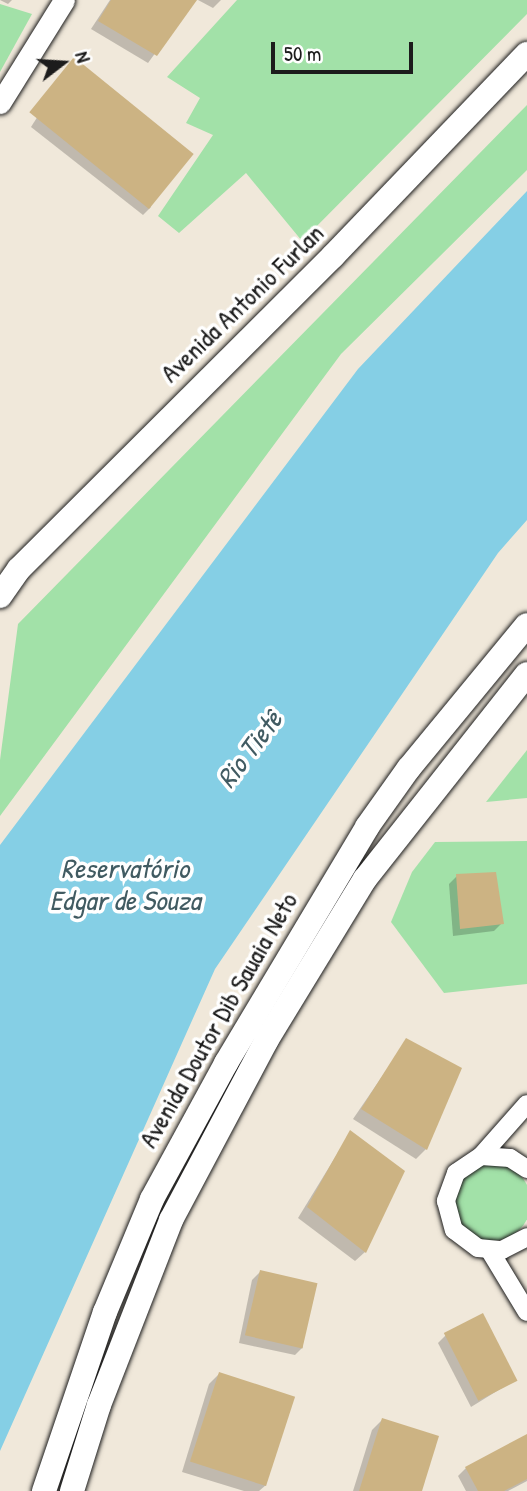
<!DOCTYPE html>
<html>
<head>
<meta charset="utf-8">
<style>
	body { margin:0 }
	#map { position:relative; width:527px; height:1491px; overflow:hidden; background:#f0e8da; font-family:"Patrick Hand",sans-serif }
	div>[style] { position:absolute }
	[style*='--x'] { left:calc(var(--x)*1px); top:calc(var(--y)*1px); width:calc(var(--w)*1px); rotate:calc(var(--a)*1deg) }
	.green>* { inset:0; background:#a2e1a8 }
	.round { border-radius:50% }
	.water>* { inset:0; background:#85cfe5 }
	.shadow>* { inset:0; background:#0003 }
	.building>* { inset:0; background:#ccb383; transform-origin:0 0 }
	.roads { filter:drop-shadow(0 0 2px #1c1c1c) drop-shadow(0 0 2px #1c1c1c) }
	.minor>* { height:18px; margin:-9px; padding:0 9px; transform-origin:9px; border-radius:9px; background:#fff }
	.tertiary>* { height:21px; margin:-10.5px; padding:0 10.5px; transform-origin:10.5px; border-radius:10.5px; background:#fff }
	.secondary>* { height:24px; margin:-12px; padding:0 12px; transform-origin:12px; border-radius:12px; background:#fff }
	span { translate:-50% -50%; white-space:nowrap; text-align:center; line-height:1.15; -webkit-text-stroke:7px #fff; paint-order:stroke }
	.street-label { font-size:26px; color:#1c1c1c }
	.water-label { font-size:28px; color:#415b62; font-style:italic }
	.north { position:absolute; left:28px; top:28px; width:70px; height:70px; -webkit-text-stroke:5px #fff; paint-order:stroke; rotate:73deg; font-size:19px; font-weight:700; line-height:28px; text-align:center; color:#1c1c1c }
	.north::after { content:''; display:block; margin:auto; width:24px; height:32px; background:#1c1c1c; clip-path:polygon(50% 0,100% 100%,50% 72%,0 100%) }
	.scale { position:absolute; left:271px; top:42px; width:142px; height:32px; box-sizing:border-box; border:4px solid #1c1c1c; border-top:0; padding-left:9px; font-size:21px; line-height:24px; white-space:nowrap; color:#1c1c1c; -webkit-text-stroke:5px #fff; paint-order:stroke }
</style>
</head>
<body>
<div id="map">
	<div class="green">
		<i style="clip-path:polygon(237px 0,527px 0,527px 14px,302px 241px,246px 173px,179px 233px,158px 216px,213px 135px,186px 123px,200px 98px,167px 77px)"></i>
		<i style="clip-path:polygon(0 4px,32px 14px,0 72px)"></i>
		<i style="clip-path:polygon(527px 105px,527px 170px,341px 354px,0 816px,0 760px,18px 624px)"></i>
		<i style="clip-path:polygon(527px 750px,527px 798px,486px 802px)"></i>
		<i style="clip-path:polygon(527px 841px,527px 984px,444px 993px,391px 922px,412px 872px,435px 842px)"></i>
		<i class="round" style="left:453px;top:1163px;width:78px;height:78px"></i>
	</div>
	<div class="water">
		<i style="clip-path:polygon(527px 191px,527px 520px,498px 553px,215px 969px,0 1451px,0 845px,358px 369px)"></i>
	</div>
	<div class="shadow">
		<i style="clip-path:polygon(0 0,12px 0,8px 4px)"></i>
		<i style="clip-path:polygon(110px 0,194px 0,148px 63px,91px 29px)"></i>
		<i style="clip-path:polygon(198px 0,221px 0,213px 8px)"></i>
		<i style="clip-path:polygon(74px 59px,151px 207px,143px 215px,31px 127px)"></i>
		<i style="clip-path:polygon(457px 876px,502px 923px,494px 931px,453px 936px,449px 884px)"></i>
		<i style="clip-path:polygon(407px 1040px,460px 1069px,426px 1149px,416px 1159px,353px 1119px)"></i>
		<i style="clip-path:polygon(350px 1133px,365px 1252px,355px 1261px,298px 1218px)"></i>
		<i style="clip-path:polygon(260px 1272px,303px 1347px,295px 1355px,239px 1343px,252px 1280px)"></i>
		<i style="clip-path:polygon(446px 1335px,515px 1380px,471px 1407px,438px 1343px)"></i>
		<i style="clip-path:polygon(219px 1374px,266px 1485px,259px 1491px,244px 1491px,182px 1472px,209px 1384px)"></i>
		<i style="clip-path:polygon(382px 1420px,421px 1491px,353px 1491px,372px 1430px)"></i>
		<i style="clip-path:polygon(527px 1436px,527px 1481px,508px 1491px,466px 1491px,458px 1476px,466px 1468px)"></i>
	</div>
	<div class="building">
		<i style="clip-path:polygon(111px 0,197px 0,157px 56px,98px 21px)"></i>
		<i style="left:74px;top:57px;width:154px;height:71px;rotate:39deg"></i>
		<i style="clip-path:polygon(496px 872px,504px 924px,460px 929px,456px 874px)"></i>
		<i style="clip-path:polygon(406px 1038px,462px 1068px,427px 1150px,361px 1109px)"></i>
		<i style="clip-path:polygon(350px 1130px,405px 1171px,366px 1253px,307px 1207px)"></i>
		<i style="left:260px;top:1270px;width:59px;height:67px;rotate:13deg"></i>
		<i style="left:483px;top:1313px;width:76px;height:44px;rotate:63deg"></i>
		<i style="left:219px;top:1372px;width:80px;height:94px;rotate:18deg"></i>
		<i style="clip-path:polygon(382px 1418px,439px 1436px,422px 1491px,359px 1491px)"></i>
		<i style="clip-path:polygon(527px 1434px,527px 1479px,504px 1491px,478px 1491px,465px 1467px)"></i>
	</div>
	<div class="roads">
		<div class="minor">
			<i style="--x:481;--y:1156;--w:69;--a:-48.5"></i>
			<i style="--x:527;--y:1169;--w:20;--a:-147"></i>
			<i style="--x:510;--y:1158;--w:29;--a:-176"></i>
			<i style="--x:481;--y:1156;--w:30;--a:146"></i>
			<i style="--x:456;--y:1173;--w:30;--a:110"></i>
			<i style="--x:446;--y:1201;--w:30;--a:75"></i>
			<i style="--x:454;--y:1230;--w:30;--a:37"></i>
			<i style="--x:478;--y:1248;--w:24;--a:5"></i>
			<i style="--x:502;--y:1250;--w:28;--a:-27"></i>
			<i style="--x:490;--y:1251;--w:71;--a:58.8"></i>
		</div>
		<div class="tertiary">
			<i style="--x:0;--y:103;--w:121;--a:-58.1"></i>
		</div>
		<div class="secondary">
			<i style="--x:0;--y:596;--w:33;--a:-55"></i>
			<i style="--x:19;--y:569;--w:443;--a:-44.9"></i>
			<i style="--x:333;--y:256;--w:280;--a:-46.2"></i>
			<i style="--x:44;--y:1491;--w:189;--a:-71.2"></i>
			<i style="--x:105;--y:1312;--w:122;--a:-67.4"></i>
			<i style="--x:152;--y:1199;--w:155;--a:-61.4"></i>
			<i style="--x:226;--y:1063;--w:275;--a:-59.1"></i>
			<i style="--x:367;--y:827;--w:72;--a:-54.6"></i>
			<i style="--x:409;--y:768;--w:185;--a:-50.5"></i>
			<i style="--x:72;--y:1491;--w:90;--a:-72.6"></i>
			<i style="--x:99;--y:1405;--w:199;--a:-68.7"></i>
			<i style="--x:171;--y:1220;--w:203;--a:-62"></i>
			<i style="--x:266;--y:1041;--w:190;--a:-58.6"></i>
			<i style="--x:365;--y:879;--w:261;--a:-51.7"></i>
		</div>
	</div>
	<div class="street-label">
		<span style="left:242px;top:303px;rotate:-44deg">Avenida Antonio Furlan</span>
		<span style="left:218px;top:1020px;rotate:-60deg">Avenida Doutor Dib Sauaia Neto</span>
	</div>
	<div class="water-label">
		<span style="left:249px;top:749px;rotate:-53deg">Rio Tietê</span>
		<span style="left:125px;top:884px">Reservatório<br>Edgar de Souza</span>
	</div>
	<div class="north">N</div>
	<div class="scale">50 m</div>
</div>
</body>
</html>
